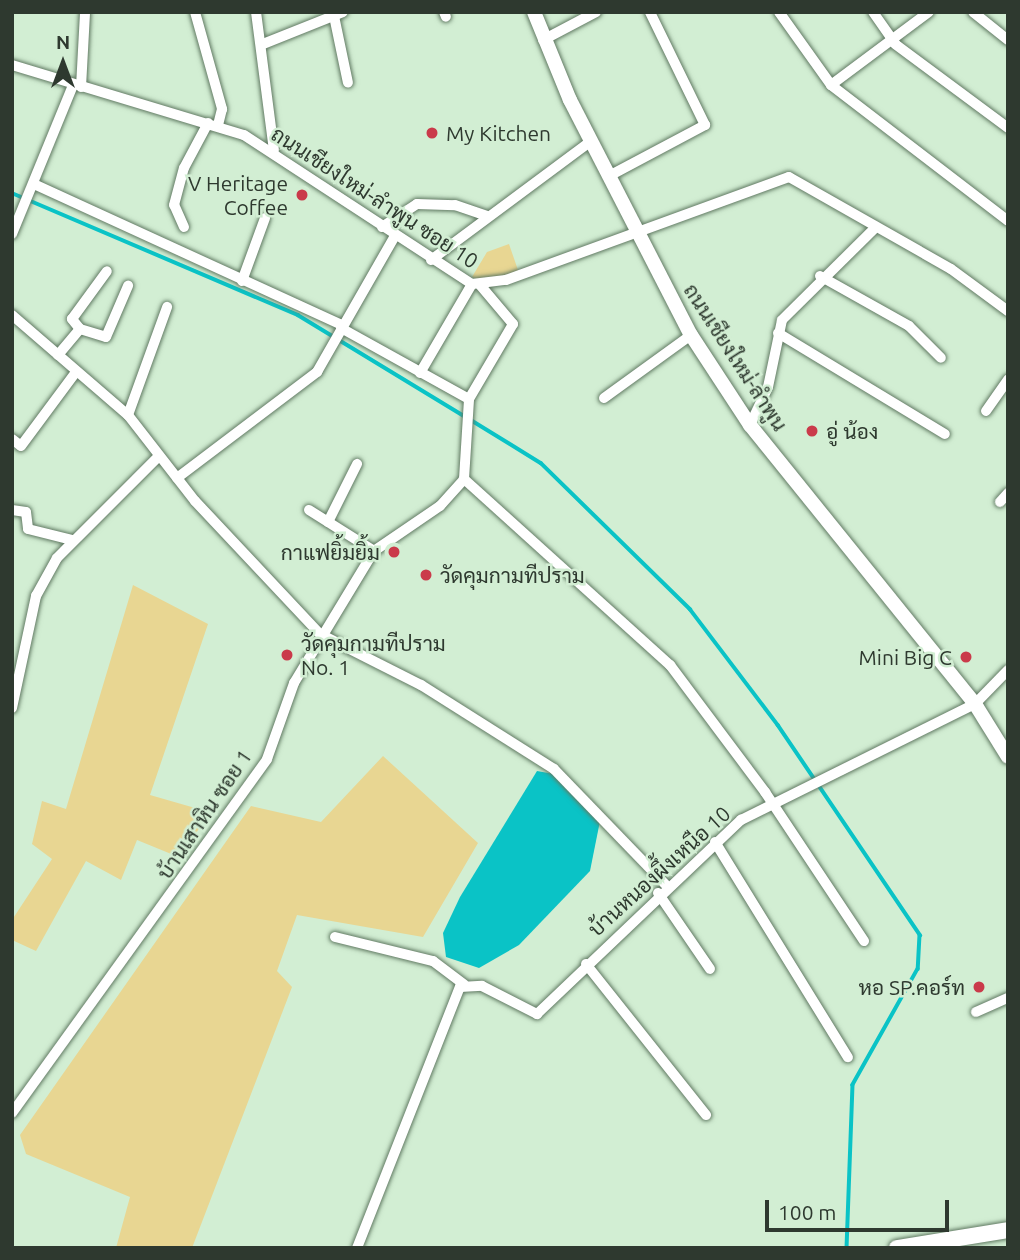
<!DOCTYPE html>
<html>
<head>
<meta charset="utf-8">
<style>
	body { margin:0 }
	#map { position:relative; width:1020px; height:1260px; overflow:hidden; background:#d2eed3; font-family:Ubuntu,Sarabun,sans-serif }
	div>[style] { position:absolute }
	[style*='--x'] { left:calc(var(--x)*1px); top:calc(var(--y)*1px); width:calc(var(--w)*1px); rotate:calc(var(--a)*1deg) }
	.green>* { inset:0; background:#e8d692 }
	.water>* { inset:0; background:#0ac3c6 }
	.stream>* { height:3.5px; margin:-1.75px; padding:0 1.75px; transform-origin:1.75px; border-radius:1.75px; background:#0ac3c6 }
	.roads { filter:drop-shadow(0 0 2px #617a63) drop-shadow(0 0 2px #617a63) }
	.street>* { height:10px; margin:-5px; padding:0 5px; transform-origin:5px; border-radius:5px; background:#fff }
	.secondary>* { height:14px; margin:-7px; padding:0 7px; transform-origin:7px; border-radius:7px; background:#fff }
	.primary>* { height:16px; margin:-8px; padding:0 8px; transform-origin:8px; border-radius:8px; background:#fff }
	.dots>* { width:19px; height:19px; translate:-50% -50%; box-sizing:border-box; border:4px solid #d2eed3; border-radius:50% }
	span { translate:-50% -50%; white-space:nowrap; text-align:center; line-height:1.15; -webkit-text-stroke:5px #d2eed3; paint-order:stroke }
	.poi-label { font-size:21px; color:#2e392f }
	.left { translate:0 -50%; text-align:left }
	.right { translate:-100% -50%; text-align:right }
	.street-label { font-size:21px; color:#2e392f }
	.frame { position:absolute; inset:0; border:14px solid #2e392f; pointer-events:none }
	.north { position:absolute; left:28px; top:28px; width:70px; height:70px; -webkit-text-stroke:5px #d2eed3; paint-order:stroke; rotate:0deg; font-size:19px; font-weight:700; line-height:28px; text-align:center; color:#2e392f }
	.north::after { content:''; display:block; margin:auto; width:24px; height:32px; background:#2e392f; clip-path:polygon(50% 0,100% 100%,50% 72%,0 100%) }
	.scale { position:absolute; left:765px; top:1200px; width:184px; height:32px; box-sizing:border-box; border:4px solid #2e392f; border-top:0; padding-left:9px; font-size:21px; line-height:24px; white-space:nowrap; color:#2e392f; -webkit-text-stroke:5px #d2eed3; paint-order:stroke }
</style>
</head>
<body>
<div id="map">
	<div class="green">
		<i style="clip-path:polygon(509px 244px,519px 273px,491px 287px,472px 277px,487px 252px)"></i>
		<i style="clip-path:polygon(133px 585px,208px 624px,150px 795px,209px 812px,181px 858px,137px 840px,121px 880px,86px 861px,36px 951px,12px 940px,12px 920px,52px 859px,32px 844px,42px 801px,66px 809px)"></i>
		<i style="clip-path:polygon(383px 756px,478px 843px,423px 937px,297px 915px,277px 971px,292px 987px,192px 1248px,116px 1248px,130px 1197px,26px 1154px,20px 1135px,251px 806px,321px 822px)"></i>
	</div>
	<div class="water">
		<i style="clip-path:polygon(537px 771px,554px 774px,600px 821px,590px 871px,519px 945px,479px 968px,446px 957px,443px 933px,460px 897px)"></i>
	</div>
	<div class="stream">
		<i style="--x:12;--y:193;--w:311;--a:23.1"></i>
		<i style="--x:298;--y:315;--w:194;--a:31.3"></i>
		<i style="--x:471;--y:420;--w:82;--a:31.6"></i>
		<i style="--x:541;--y:463;--w:209;--a:44.4"></i>
		<i style="--x:690;--y:609;--w:146;--a:52.8"></i>
		<i style="--x:778;--y:725;--w:254;--a:55.9"></i>
		<i style="--x:920;--y:935;--w:34;--a:93"></i>
		<i style="--x:918;--y:969;--w:133;--a:119.3"></i>
		<i style="--x:853;--y:1085;--w:163;--a:92.1"></i>
	</div>
	<div class="roads">
		<div class="street">
			<i style="--x:195;--y:12;--w:101;--a:74.4"></i>
			<i style="--x:222;--y:109;--w:16;--a:104"></i>
			<i style="--x:256;--y:12;--w:139;--a:82.6"></i>
			<i style="--x:444;--y:12;--w:5;--a:68"></i>
			<i style="--x:779;--y:12;--w:90;--a:54.5"></i>
			<i style="--x:831;--y:85;--w:223;--a:37.5"></i>
			<i style="--x:873;--y:12;--w:39;--a:55"></i>
			<i style="--x:895;--y:44;--w:141;--a:36.6"></i>
			<i style="--x:973;--y:12;--w:45;--a:38.7"></i>
			<i style="--x:334;--y:16;--w:68;--a:78.2"></i>
			<i style="--x:543;--y:40;--w:60;--a:-27.8"></i>
			<i style="--x:263;--y:44;--w:86;--a:-21.8"></i>
			<i style="--x:12;--y:65;--w:242;--a:16.8"></i>
			<i style="--x:244;--y:135;--w:272;--a:33.2"></i>
			<i style="--x:472;--y:284;--w:34;--a:-7"></i>
			<i style="--x:506;--y:280;--w:301;--a:-20"></i>
			<i style="--x:789;--y:177;--w:186;--a:29.6"></i>
			<i style="--x:951;--y:269;--w:71;--a:36.4"></i>
			<i style="--x:831;--y:85;--w:122;--a:-36.7"></i>
			<i style="--x:81;--y:87;--w:75;--a:-86.9"></i>
			<i style="--x:609;--y:176;--w:109;--a:-28"></i>
			<i style="--x:705;--y:125;--w:126;--a:-116"></i>
			<i style="--x:36;--y:185;--w:337;--a:24.6"></i>
			<i style="--x:184;--y:227;--w:24;--a:-114"></i>
			<i style="--x:174;--y:205;--w:38;--a:-75"></i>
			<i style="--x:184;--y:168;--w:51;--a:-61.9"></i>
			<i style="--x:382;--y:227;--w:42;--a:-33.3"></i>
			<i style="--x:417;--y:204;--w:38;--a:2"></i>
			<i style="--x:455;--y:205;--w:34;--a:19"></i>
			<i style="--x:12;--y:234;--w:161;--a:-67.7"></i>
			<i style="--x:431;--y:260;--w:199;--a:-36.6"></i>
			<i style="--x:820;--y:276;--w:102;--a:29.3"></i>
			<i style="--x:909;--y:326;--w:45;--a:45"></i>
			<i style="--x:242;--y:281;--w:67;--a:-69.9"></i>
			<i style="--x:12;--y:315;--w:153;--a:40.8"></i>
			<i style="--x:128;--y:415;--w:109;--a:52.1"></i>
			<i style="--x:195;--y:501;--w:183;--a:46.8"></i>
			<i style="--x:320;--y:634;--w:113;--a:26.8"></i>
			<i style="--x:421;--y:685;--w:157;--a:32.3"></i>
			<i style="--x:554;--y:769;--w:161;--a:46"></i>
			<i style="--x:341;--y:328;--w:146;--a:29"></i>
			<i style="--x:80;--y:329;--w:13;--a:-129"></i>
			<i style="--x:72;--y:319;--w:59;--a:-53.9"></i>
			<i style="--x:778;--y:333;--w:195;--a:31.2"></i>
			<i style="--x:58;--y:355;--w:34;--a:-50"></i>
			<i style="--x:80;--y:329;--w:27;--a:17"></i>
			<i style="--x:106;--y:337;--w:56;--a:-66.7"></i>
			<i style="--x:420;--y:373;--w:103;--a:-59.7"></i>
			<i style="--x:604;--y:398;--w:107;--a:-35.9"></i>
			<i style="--x:986;--y:411;--w:39;--a:-55"></i>
			<i style="--x:128;--y:415;--w:115;--a:-70.1"></i>
			<i style="--x:750;--y:425;--w:42;--a:-64.7"></i>
			<i style="--x:768;--y:387;--w:68;--a:-78.2"></i>
			<i style="--x:782;--y:320;--w:132;--a:-44.7"></i>
			<i style="--x:12;--y:439;--w:11;--a:38"></i>
			<i style="--x:21;--y:446;--w:92;--a:-53.4"></i>
			<i style="--x:177;--y:478;--w:176;--a:-37.1"></i>
			<i style="--x:317;--y:372;--w:157;--a:-60.2"></i>
			<i style="--x:464;--y:479;--w:278;--a:42.1"></i>
			<i style="--x:670;--y:665;--w:159;--a:53.2"></i>
			<i style="--x:765;--y:792;--w:179;--a:56.4"></i>
			<i style="--x:1000;--y:502;--w:12;--a:-48"></i>
			<i style="--x:12;--y:510;--w:14;--a:8"></i>
			<i style="--x:26;--y:512;--w:17;--a:83"></i>
			<i style="--x:28;--y:529;--w:45;--a:14"></i>
			<i style="--x:309;--y:510;--w:77;--a:32.2"></i>
			<i style="--x:328;--y:522;--w:65;--a:-63.4"></i>
			<i style="--x:12;--y:708;--w:115;--a:-77.9"></i>
			<i style="--x:36;--y:596;--w:43;--a:-61.1"></i>
			<i style="--x:57;--y:558;--w:144;--a:-45"></i>
			<i style="--x:715;--y:842;--w:253;--a:58.3"></i>
			<i style="--x:658;--y:893;--w:92;--a:55.6"></i>
			<i style="--x:335;--y:937;--w:101;--a:13.8"></i>
			<i style="--x:433;--y:961;--w:39;--a:37"></i>
			<i style="--x:586;--y:964;--w:193;--a:51.5"></i>
			<i style="--x:976;--y:1012;--w:35;--a:-24"></i>
			<i style="--x:12;--y:1113;--w:436;--a:-54.2"></i>
			<i style="--x:267;--y:759;--w:81;--a:-70.4"></i>
			<i style="--x:294;--y:683;--w:154;--a:-58.8"></i>
			<i style="--x:374;--y:551;--w:80;--a:-34.3"></i>
			<i style="--x:440;--y:506;--w:36;--a:-48"></i>
			<i style="--x:464;--y:479;--w:80;--a:-86.4"></i>
			<i style="--x:469;--y:399;--w:87;--a:-59.6"></i>
			<i style="--x:513;--y:324;--w:51;--a:-130.2"></i>
			<i style="--x:357;--y:1248;--w:281;--a:-68.5"></i>
			<i style="--x:460;--y:987;--w:22;--a:-3"></i>
			<i style="--x:482;--y:986;--w:62;--a:27"></i>
			<i style="--x:537;--y:1014;--w:282;--a:-43.6"></i>
			<i style="--x:741;--y:820;--w:261;--a:-26.4"></i>
			<i style="--x:975;--y:704;--w:47;--a:-45.9"></i>
		</div>
		<div class="secondary">
			<i style="--x:534;--y:12;--w:95;--a:67.8"></i>
			<i style="--x:570;--y:100;--w:264;--a:62.8"></i>
			<i style="--x:691;--y:335;--w:108;--a:56.8"></i>
			<i style="--x:750;--y:425;--w:358;--a:51.1"></i>
			<i style="--x:975;--y:704;--w:62;--a:58.1"></i>
		</div>
		<div class="primary">
			<i style="--x:897;--y:1248;--w:112;--a:-9.2"></i>
		</div>
	</div>
	<div class="dots">
		<i style="left:432px;top:133px;background:#ca3a4a"></i>
		<i style="left:302px;top:195px;background:#ca3a4a"></i>
		<i style="left:812px;top:431px;background:#ca3a4a"></i>
		<i style="left:394px;top:552px;background:#ca3a4a"></i>
		<i style="left:426px;top:575px;background:#ca3a4a"></i>
		<i style="left:287px;top:655px;background:#ca3a4a"></i>
		<i style="left:966px;top:657px;background:#ca3a4a"></i>
		<i style="left:979px;top:987px;background:#ca3a4a"></i>
	</div>
	<div class="poi-label">
		<span class="left" style="left:446px;top:133px">My Kitchen</span>
		<span class="right" style="left:288px;top:195px">V Heritage<br>Coffee</span>
		<span class="left" style="left:826px;top:431px">อู่ น้อง</span>
		<span class="right" style="left:380px;top:552px">กาแฟยิ้มยิ้ม</span>
		<span class="left" style="left:440px;top:575px">วัดคุมกามทีปราม</span>
		<span class="left" style="left:301px;top:655px">วัดคุมกามทีปราม<br>No. 1</span>
		<span class="right" style="left:952px;top:657px">Mini Big C</span>
		<span class="right" style="left:965px;top:987px">หอ SP.คอร์ท</span>
	</div>
	<div class="street-label">
		<span style="left:375px;top:197px;rotate:33deg">ถนนเชียงใหม่-ลำพูน ซอย 10</span>
		<span style="left:736px;top:357px;rotate:57deg">ถนนเชียงใหม่-ลำพูน</span>
		<span style="left:204px;top:814px;rotate:-56deg">บ้านเสาหิน ซอย 1</span>
		<span style="left:659px;top:871px;rotate:-42deg">บ้านหนองผึ้งเหนือ 10</span>
	</div>
	<div class="frame"></div>
	<div class="north">N</div>
	<div class="scale">100 m</div>
</div>
</body>
</html>
